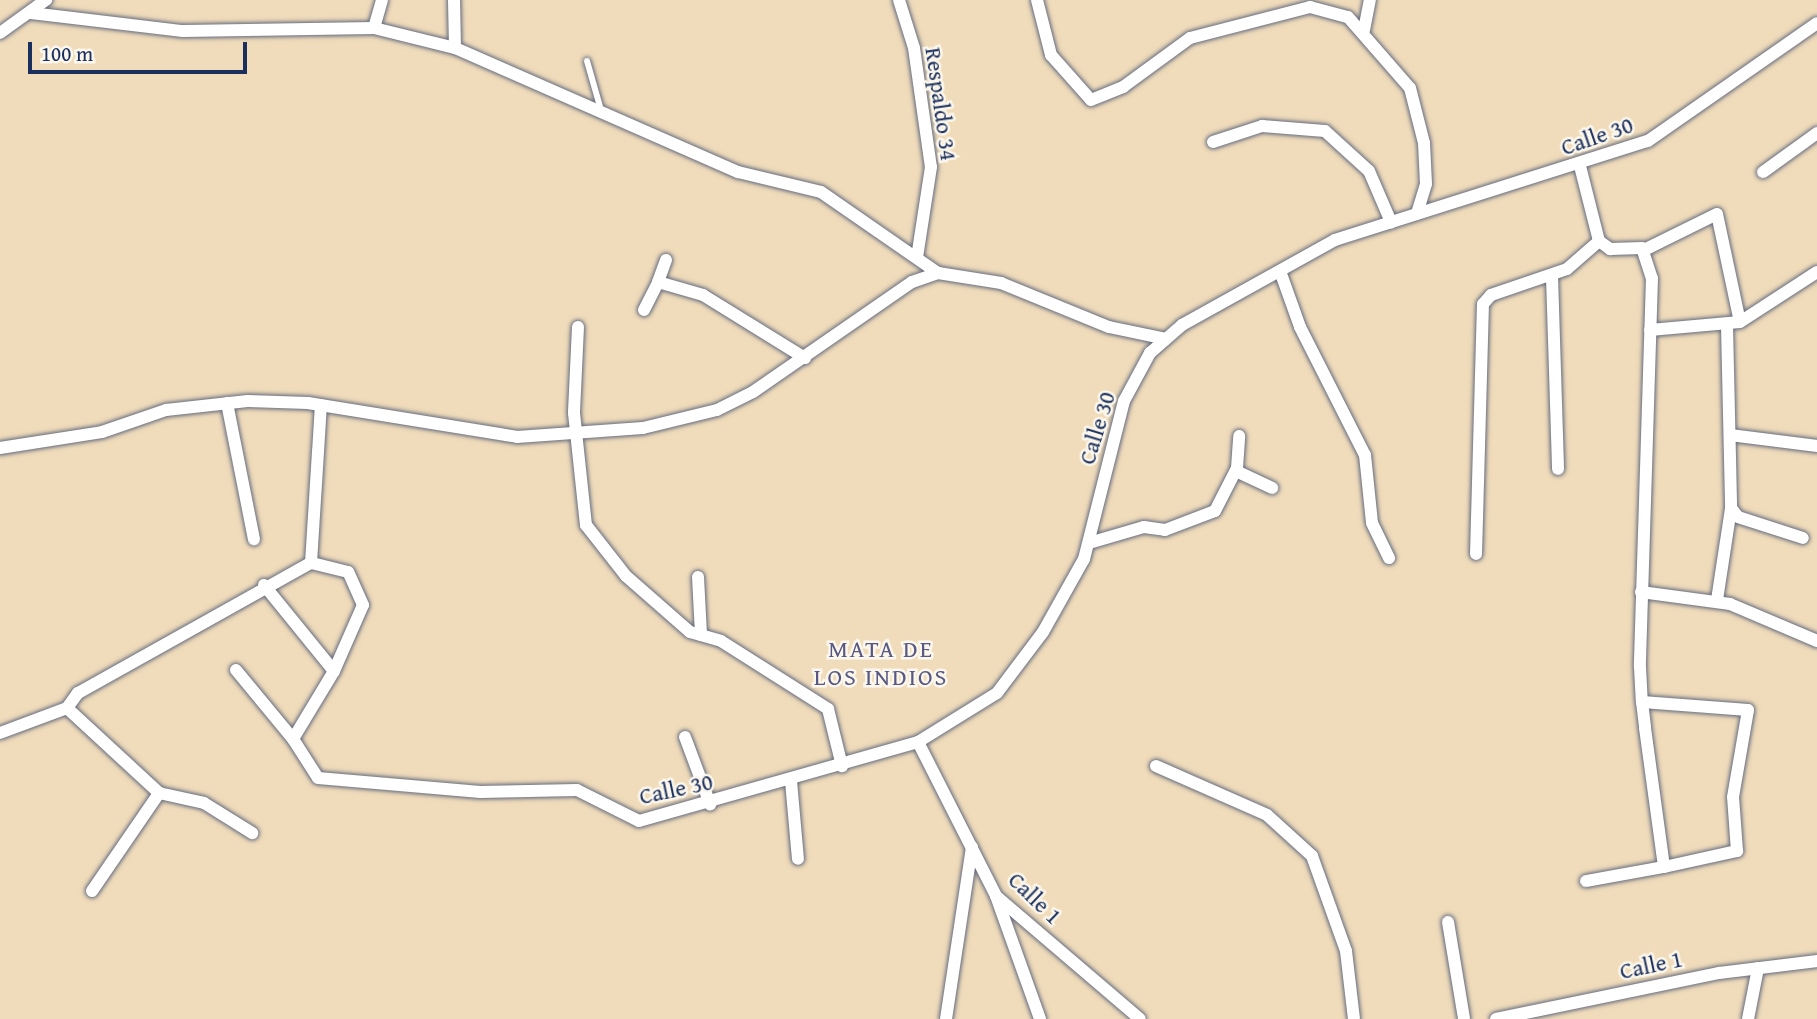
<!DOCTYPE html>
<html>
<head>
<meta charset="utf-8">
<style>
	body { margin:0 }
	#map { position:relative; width:1817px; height:1019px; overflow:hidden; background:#f0dcbb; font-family:"Gentium Book Plus",serif }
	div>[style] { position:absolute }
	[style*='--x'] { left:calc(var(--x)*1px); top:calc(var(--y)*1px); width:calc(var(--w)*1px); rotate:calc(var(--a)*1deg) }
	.roads { filter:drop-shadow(0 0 2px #666c7f) drop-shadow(0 0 2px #666c7f) }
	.service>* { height:6px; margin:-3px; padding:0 3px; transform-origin:3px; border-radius:3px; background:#fff }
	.minor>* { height:12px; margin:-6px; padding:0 6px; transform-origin:6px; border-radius:6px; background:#fff }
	span { translate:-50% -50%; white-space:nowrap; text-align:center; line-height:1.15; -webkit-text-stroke:5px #fbf7ec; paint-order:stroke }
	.street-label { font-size:23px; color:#1b2f5e }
	.neighbourhood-label { font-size:24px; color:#585883; letter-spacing:2px }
	.scale { position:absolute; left:28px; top:42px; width:219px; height:32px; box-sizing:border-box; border:4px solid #1b2f5e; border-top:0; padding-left:9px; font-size:21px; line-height:24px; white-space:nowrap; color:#1b2f5e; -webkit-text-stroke:5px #fbf7ec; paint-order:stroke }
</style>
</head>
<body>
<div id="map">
	<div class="roads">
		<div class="service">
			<i style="--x:587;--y:61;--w:51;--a:74.1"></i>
		</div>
		<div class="minor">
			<i style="--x:454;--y:0;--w:48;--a:88.8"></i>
			<i style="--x:899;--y:0;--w:50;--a:72.6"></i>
			<i style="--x:914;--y:48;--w:120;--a:81.9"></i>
			<i style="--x:931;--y:167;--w:91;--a:98.8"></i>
			<i style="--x:1037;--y:0;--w:57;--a:75.7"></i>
			<i style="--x:1051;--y:55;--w:60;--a:48.4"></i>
			<i style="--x:1091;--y:100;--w:35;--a:-22"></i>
			<i style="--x:1123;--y:87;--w:83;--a:-36.2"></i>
			<i style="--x:1190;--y:38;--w:124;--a:-14.5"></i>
			<i style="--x:1310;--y:7;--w:39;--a:15"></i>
			<i style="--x:1348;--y:17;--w:94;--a:48.9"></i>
			<i style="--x:1410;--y:88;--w:57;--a:75.7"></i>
			<i style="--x:1424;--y:143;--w:41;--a:87.2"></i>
			<i style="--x:1426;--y:184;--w:31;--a:107"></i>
			<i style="--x:31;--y:13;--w:153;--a:6.8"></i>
			<i style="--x:183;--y:31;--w:191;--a:-0.9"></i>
			<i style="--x:374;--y:28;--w:29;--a:-74"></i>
			<i style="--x:374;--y:28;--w:83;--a:13.9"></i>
			<i style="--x:455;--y:48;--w:309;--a:23.7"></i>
			<i style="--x:738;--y:172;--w:85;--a:13.5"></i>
			<i style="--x:821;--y:192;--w:142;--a:34.7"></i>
			<i style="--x:1364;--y:30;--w:31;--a:-79"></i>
			<i style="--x:0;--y:33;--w:57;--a:-35.7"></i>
			<i style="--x:1213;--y:142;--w:52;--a:-18.1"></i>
			<i style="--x:1262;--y:126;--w:63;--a:4.5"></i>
			<i style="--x:1325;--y:131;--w:59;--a:42.3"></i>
			<i style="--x:1369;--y:171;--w:56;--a:66.7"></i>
			<i style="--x:1580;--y:166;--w:77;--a:75.8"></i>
			<i style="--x:1599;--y:241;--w:14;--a:36"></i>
			<i style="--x:1610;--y:249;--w:32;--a:-2"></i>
			<i style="--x:1642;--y:248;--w:32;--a:72"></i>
			<i style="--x:1652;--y:278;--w:389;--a:91.8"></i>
			<i style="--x:1640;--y:667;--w:35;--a:87"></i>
			<i style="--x:1642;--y:702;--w:26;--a:83"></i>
			<i style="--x:1645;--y:728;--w:140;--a:82.2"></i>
			<i style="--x:1664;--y:867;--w:75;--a:-12.4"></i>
			<i style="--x:1737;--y:851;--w:54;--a:-94.2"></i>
			<i style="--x:1733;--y:797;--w:88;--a:-80.2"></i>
			<i style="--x:1748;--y:710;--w:106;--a:-175.7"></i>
			<i style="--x:1763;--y:172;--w:67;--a:-35.8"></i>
			<i style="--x:1644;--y:250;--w:81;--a:-26.3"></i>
			<i style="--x:1717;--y:214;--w:110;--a:78"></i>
			<i style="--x:666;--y:260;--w:23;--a:110"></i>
			<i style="--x:658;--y:282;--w:47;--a:16.1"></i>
			<i style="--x:703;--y:295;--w:120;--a:31.7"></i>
			<i style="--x:1280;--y:271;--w:59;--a:70.3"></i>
			<i style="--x:1300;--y:327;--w:144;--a:63.1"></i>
			<i style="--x:1365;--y:455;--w:68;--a:84.1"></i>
			<i style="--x:1372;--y:523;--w:39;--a:64"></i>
			<i style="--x:1552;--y:276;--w:193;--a:88.2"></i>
			<i style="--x:644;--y:310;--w:31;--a:-63"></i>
			<i style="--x:1727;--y:326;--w:182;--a:88.7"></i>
			<i style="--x:1731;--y:508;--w:11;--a:52"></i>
			<i style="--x:1738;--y:517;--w:68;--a:17.9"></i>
			<i style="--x:578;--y:327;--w:86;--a:92.7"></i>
			<i style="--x:574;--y:413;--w:113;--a:83.9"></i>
			<i style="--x:586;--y:525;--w:65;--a:51.9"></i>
			<i style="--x:626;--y:576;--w:85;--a:41.2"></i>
			<i style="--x:690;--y:632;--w:32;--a:16"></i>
			<i style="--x:721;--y:641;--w:127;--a:32.4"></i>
			<i style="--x:828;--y:709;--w:59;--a:76.2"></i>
			<i style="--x:1650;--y:330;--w:90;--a:-5.1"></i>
			<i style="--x:1740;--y:322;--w:92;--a:-33"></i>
			<i style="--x:227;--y:403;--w:139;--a:78.8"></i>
			<i style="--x:1730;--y:435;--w:88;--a:7.2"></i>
			<i style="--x:0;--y:448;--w:103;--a:-8.9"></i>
			<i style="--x:102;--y:432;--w:68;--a:-19"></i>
			<i style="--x:166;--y:410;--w:82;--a:-6.3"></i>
			<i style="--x:248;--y:401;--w:60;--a:1.9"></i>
			<i style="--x:308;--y:403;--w:212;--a:9.2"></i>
			<i style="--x:517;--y:437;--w:126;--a:-4.1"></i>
			<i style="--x:643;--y:428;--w:76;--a:-13.7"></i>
			<i style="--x:717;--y:410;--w:40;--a:-26.6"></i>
			<i style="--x:753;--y:392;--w:193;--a:-34.7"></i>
			<i style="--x:912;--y:282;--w:28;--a:-19"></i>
			<i style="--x:938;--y:273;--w:64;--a:9"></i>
			<i style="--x:1001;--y:283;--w:117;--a:22.2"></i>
			<i style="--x:1109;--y:327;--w:58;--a:11.9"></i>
			<i style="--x:1236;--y:471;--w:40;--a:25"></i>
			<i style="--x:1089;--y:543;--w:57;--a:-16.2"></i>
			<i style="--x:1144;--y:527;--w:21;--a:8"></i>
			<i style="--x:1165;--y:530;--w:53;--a:-20.8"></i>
			<i style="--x:1215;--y:511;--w:48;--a:-62.9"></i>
			<i style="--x:1237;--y:468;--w:32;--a:-86"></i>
			<i style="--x:1476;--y:554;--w:250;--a:-88.4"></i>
			<i style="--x:1483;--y:304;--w:12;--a:-48"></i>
			<i style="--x:1491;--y:295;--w:80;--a:-18.9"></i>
			<i style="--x:1567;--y:269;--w:43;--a:-41.2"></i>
			<i style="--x:698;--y:577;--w:58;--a:87"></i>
			<i style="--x:264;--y:585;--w:111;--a:50.9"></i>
			<i style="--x:334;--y:671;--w:72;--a:-66.3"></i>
			<i style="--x:363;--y:605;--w:36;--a:-114"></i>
			<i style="--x:348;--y:572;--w:38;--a:-166"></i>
			<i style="--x:1641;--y:592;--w:90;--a:7.7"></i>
			<i style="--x:1730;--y:604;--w:95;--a:23"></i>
			<i style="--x:1717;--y:600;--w:93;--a:-81.3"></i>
			<i style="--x:236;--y:670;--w:89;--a:50.4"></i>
			<i style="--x:293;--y:739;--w:79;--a:-58.9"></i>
			<i style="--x:67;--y:708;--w:125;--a:42.7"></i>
			<i style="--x:159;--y:793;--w:46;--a:12.5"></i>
			<i style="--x:204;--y:803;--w:57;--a:32"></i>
			<i style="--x:0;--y:733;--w:72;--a:-20.5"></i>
			<i style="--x:67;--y:708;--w:19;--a:-54"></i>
			<i style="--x:78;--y:693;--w:267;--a:-29.2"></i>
			<i style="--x:311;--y:563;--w:158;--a:-86.4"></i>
			<i style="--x:685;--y:737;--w:72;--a:69.5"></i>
			<i style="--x:293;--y:739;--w:46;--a:57.3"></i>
			<i style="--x:318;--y:778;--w:163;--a:4.9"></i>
			<i style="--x:480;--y:792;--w:97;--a:-1.2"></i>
			<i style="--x:577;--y:790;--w:69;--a:26.6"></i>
			<i style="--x:639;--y:821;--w:290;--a:-15.8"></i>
			<i style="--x:918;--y:742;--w:93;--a:-31.8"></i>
			<i style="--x:997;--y:693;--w:76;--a:-53"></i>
			<i style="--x:1043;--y:632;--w:84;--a:-60.7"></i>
			<i style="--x:1084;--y:559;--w:163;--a:-75.8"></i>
			<i style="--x:1124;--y:401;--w:55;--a:-61.6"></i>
			<i style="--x:1150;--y:353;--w:43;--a:-41.2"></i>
			<i style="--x:1182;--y:325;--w:175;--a:-29.1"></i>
			<i style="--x:1335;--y:240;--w:328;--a:-17.6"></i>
			<i style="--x:1648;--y:141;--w:206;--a:-34.9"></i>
			<i style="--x:918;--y:742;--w:173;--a:63.1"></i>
			<i style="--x:996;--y:896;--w:189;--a:40.5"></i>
			<i style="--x:1156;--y:766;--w:121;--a:23.8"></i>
			<i style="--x:1267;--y:815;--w:61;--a:42.3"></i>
			<i style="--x:1312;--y:856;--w:101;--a:70.3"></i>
			<i style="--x:1346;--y:951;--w:68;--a:83.3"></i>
			<i style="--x:791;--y:781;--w:78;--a:84.9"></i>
			<i style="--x:1586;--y:881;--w:79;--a:-10.2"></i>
			<i style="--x:92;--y:891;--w:119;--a:-55.6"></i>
			<i style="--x:996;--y:896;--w:131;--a:70.3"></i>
			<i style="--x:1448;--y:922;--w:98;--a:80.6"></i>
			<i style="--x:946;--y:1019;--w:174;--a:-81.4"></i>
			<i style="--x:1496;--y:1019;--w:228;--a:-11.7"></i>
			<i style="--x:1719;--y:973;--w:99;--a:-7"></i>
			<i style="--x:1748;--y:1019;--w:52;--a:-78.9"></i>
		</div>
	</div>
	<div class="street-label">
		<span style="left:941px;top:104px;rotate:82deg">Respaldo 34</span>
		<span style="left:1597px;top:136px;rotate:-19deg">Calle 30</span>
		<span style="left:1097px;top:428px;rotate:-73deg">Calle 30</span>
		<span style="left:676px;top:789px;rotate:-12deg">Calle 30</span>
		<span style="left:1035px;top:898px;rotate:44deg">Calle 1</span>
		<span style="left:1651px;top:965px;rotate:-12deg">Calle 1</span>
	</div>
	<div class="neighbourhood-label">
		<span style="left:881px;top:663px">MATA DE<br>LOS INDIOS</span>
	</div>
	<div class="scale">100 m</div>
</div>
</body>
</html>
